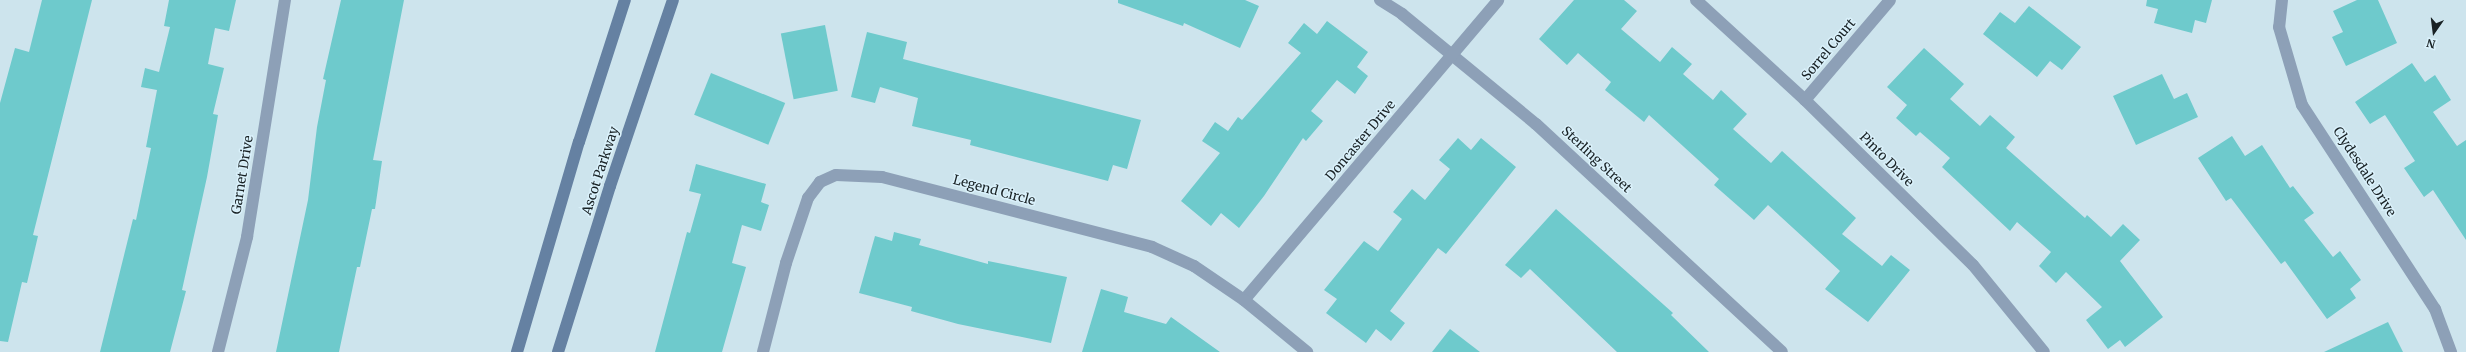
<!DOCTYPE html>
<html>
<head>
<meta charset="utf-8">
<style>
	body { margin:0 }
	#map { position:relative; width:2466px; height:352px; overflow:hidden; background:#cde4ed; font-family:Merriweather,serif }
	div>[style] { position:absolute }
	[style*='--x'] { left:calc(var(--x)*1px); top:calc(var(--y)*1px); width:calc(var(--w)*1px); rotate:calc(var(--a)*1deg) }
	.building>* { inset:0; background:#6ecacc; transform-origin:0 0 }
	.street>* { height:12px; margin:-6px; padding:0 6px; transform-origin:6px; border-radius:6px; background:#8da0b7 }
	.secondary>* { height:12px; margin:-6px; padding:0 6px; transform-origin:6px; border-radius:6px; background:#6581a2 }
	span { translate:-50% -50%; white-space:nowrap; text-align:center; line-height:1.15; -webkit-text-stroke:3px #daf1fb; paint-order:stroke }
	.street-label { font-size:13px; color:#182124 }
	.north { position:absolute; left:2414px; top:12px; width:40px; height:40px; -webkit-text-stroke:3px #daf1fb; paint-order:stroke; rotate:194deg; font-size:11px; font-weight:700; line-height:16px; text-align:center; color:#182124 }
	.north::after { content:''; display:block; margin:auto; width:14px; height:18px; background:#182124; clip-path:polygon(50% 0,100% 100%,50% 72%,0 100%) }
</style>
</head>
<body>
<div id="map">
	<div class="building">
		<i style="clip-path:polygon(42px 0,92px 0,33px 235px,38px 236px,27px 283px,22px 282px,8px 342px,0 341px,0 103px,15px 48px,29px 52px)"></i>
		<i style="clip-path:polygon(169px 0,236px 0,229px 31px,215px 28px,208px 64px,224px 68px,213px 114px,218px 115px,207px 177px,182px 290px,186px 291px,170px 352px,100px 352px,133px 219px,136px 220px,151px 148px,146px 147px,157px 90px,141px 87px,145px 68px,159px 72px,170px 27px,164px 26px)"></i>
		<i style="clip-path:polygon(341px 0,404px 0,373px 160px,382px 161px,375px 209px,372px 209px,360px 267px,357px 267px,339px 352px,276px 352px,308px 200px,317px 127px,326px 80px,323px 79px)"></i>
		<i style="clip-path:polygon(1118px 0,1245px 0,1259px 6px,1240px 48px,1184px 23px,1183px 26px,1118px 3px)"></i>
		<i style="clip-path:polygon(1574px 0,1624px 0,1637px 11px,1621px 29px,1660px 62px,1672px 47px,1692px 64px,1683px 74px,1713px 100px,1721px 90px,1747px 114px,1733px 129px,1771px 163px,1782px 151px,1856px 218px,1842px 234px,1882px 266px,1891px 255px,1910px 270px,1868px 322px,1825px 289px,1840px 271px,1768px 205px,1754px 220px,1714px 185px,1719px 179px,1649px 115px,1644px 122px,1605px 90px,1611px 82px,1578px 53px,1567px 65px,1539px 39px)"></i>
		<i style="clip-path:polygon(2147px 0,2212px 0,2206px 23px,2195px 20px,2192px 33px,2154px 23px,2158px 9px,2146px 6px)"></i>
		<i style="clip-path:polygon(2357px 0,2378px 0,2397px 43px,2346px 66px,2332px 37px,2343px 32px,2333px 11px)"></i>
		<i style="clip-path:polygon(2029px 6px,2081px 47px,2062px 70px,2050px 61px,2037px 77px,1983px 34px,2000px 12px,2015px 23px)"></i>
		<i style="clip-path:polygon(1327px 21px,1368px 52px,1357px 67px,1368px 76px,1355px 94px,1337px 80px,1311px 111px,1323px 121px,1306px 141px,1303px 138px,1264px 196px,1239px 228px,1221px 213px,1211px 226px,1181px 201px,1220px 153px,1202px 141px,1215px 122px,1228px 131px,1238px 117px,1242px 120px,1301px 53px,1288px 43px,1304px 23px,1317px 34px)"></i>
		<i style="left:825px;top:25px;width:67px;height:45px;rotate:79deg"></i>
		<i style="clip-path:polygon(867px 32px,907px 42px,903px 59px,1141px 120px,1127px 169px,1113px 165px,1108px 181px,970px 145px,971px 140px,912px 126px,918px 98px,880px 87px,875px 103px,851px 97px)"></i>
		<i style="clip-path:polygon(1924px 48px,1964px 84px,1950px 99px,1980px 126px,1990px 115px,2015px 137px,2006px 148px,2085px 218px,2087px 215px,2111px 237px,2123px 224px,2140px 240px,2120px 261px,2163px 317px,2125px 347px,2120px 340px,2108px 349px,2086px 320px,2102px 307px,2066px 272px,2056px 283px,2039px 266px,2051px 252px,2017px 222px,2010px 231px,1942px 167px,1950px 158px,1920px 132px,1916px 136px,1896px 118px,1907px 105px,1887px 87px)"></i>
		<i style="clip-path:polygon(2412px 63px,2425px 82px,2435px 75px,2451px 100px,2433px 112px,2457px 146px,2466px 140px,2466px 240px,2433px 190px,2424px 197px,2404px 168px,2415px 161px,2385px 115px,2370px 124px,2355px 102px)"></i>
		<i style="left:711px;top:73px;width:80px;height:45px;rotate:22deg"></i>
		<i style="clip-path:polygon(2162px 74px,2174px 99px,2187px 93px,2198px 117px,2136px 145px,2113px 96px)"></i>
		<i style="clip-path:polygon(2232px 136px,2245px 156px,2262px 145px,2290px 188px,2293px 186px,2314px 213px,2304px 220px,2333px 257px,2340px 251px,2361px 280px,2350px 289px,2356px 298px,2327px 319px,2285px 261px,2281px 264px,2231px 198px,2226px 201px,2198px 158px)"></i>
		<i style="clip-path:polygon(1458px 138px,1471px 150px,1481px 138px,1516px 167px,1446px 254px,1438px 248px,1390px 311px,1405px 323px,1391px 341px,1376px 329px,1366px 343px,1326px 313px,1337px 299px,1324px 290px,1364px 241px,1378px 251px,1402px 219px,1393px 212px,1412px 189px,1425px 200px,1450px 169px,1439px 160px)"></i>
		<i style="clip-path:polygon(696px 164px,766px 184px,761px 202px,769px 205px,761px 231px,742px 225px,732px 263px,746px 267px,722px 352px,655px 352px,687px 232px,690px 233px,701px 194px,689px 191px)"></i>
		<i style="clip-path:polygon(1556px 209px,1673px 313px,1671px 315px,1709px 352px,1617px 352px,1530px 269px,1521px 278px,1505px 265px)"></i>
		<i style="clip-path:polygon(894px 232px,921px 239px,919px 245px,988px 264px,988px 261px,1067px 277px,1051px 343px,958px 324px,911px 311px,912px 307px,859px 293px,875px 236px,892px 241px)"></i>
		<i style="clip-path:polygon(1101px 289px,1128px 297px,1124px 312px,1166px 324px,1171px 317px,1220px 352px,1082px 352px)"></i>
		<i style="clip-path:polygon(2388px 322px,2403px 352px,2324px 352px)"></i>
		<i style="clip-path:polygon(1450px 329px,1480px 352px,1432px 352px)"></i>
	</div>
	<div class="street">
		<i style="--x:1380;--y:0;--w:26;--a:32"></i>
		<i style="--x:1402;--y:14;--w:173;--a:39.4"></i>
		<i style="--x:1536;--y:124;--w:335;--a:42.8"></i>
		<i style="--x:1696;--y:0;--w:148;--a:42.5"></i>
		<i style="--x:1805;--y:100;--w:235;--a:44.5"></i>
		<i style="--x:1973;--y:265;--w:112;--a:50.8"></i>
		<i style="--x:2282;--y:0;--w:27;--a:96"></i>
		<i style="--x:2279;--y:27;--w:81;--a:73.6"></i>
		<i style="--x:2302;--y:105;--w:244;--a:56.9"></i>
		<i style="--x:2435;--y:309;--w:46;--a:69.6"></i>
		<i style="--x:1805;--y:100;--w:131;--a:-49.6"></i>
		<i style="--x:1244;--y:300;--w:393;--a:-49.7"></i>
		<i style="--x:218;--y:352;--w:119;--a:-75.8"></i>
		<i style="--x:247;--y:237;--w:240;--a:-80.9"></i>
		<i style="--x:763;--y:352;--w:92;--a:-75.5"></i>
		<i style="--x:786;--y:263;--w:69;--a:-71.3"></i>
		<i style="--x:808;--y:198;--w:20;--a:-53"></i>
		<i style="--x:820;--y:182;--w:17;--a:-24"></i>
		<i style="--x:836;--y:175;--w:46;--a:2.5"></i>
		<i style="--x:882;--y:177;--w:279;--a:14.5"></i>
		<i style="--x:1152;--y:247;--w:46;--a:24.3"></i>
		<i style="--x:1194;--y:266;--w:60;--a:34.2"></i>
		<i style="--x:1244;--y:300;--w:82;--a:39.5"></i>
	</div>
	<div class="secondary">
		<i style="--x:517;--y:352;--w:219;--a:-73.6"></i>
		<i style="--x:579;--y:142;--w:149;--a:-72.1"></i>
		<i style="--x:558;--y:352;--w:174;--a:-72.6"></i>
		<i style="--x:610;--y:186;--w:196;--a:-71.3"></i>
	</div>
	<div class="street-label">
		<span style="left:1829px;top:50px;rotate:-50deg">Sorrel Court</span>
		<span style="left:1361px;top:141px;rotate:-50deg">Doncaster Drive</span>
		<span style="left:1596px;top:160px;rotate:43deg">Sterling Street</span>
		<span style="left:1886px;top:160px;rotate:45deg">Pinto Drive</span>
		<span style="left:601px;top:171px;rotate:-72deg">Ascot Parkway</span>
		<span style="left:2364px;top:172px;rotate:57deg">Clydesdale Drive</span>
		<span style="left:243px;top:175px;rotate:-81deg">Garnet Drive</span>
		<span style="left:994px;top:191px;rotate:15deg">Legend Circle</span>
	</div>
	<div class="north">N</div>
</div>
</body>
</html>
